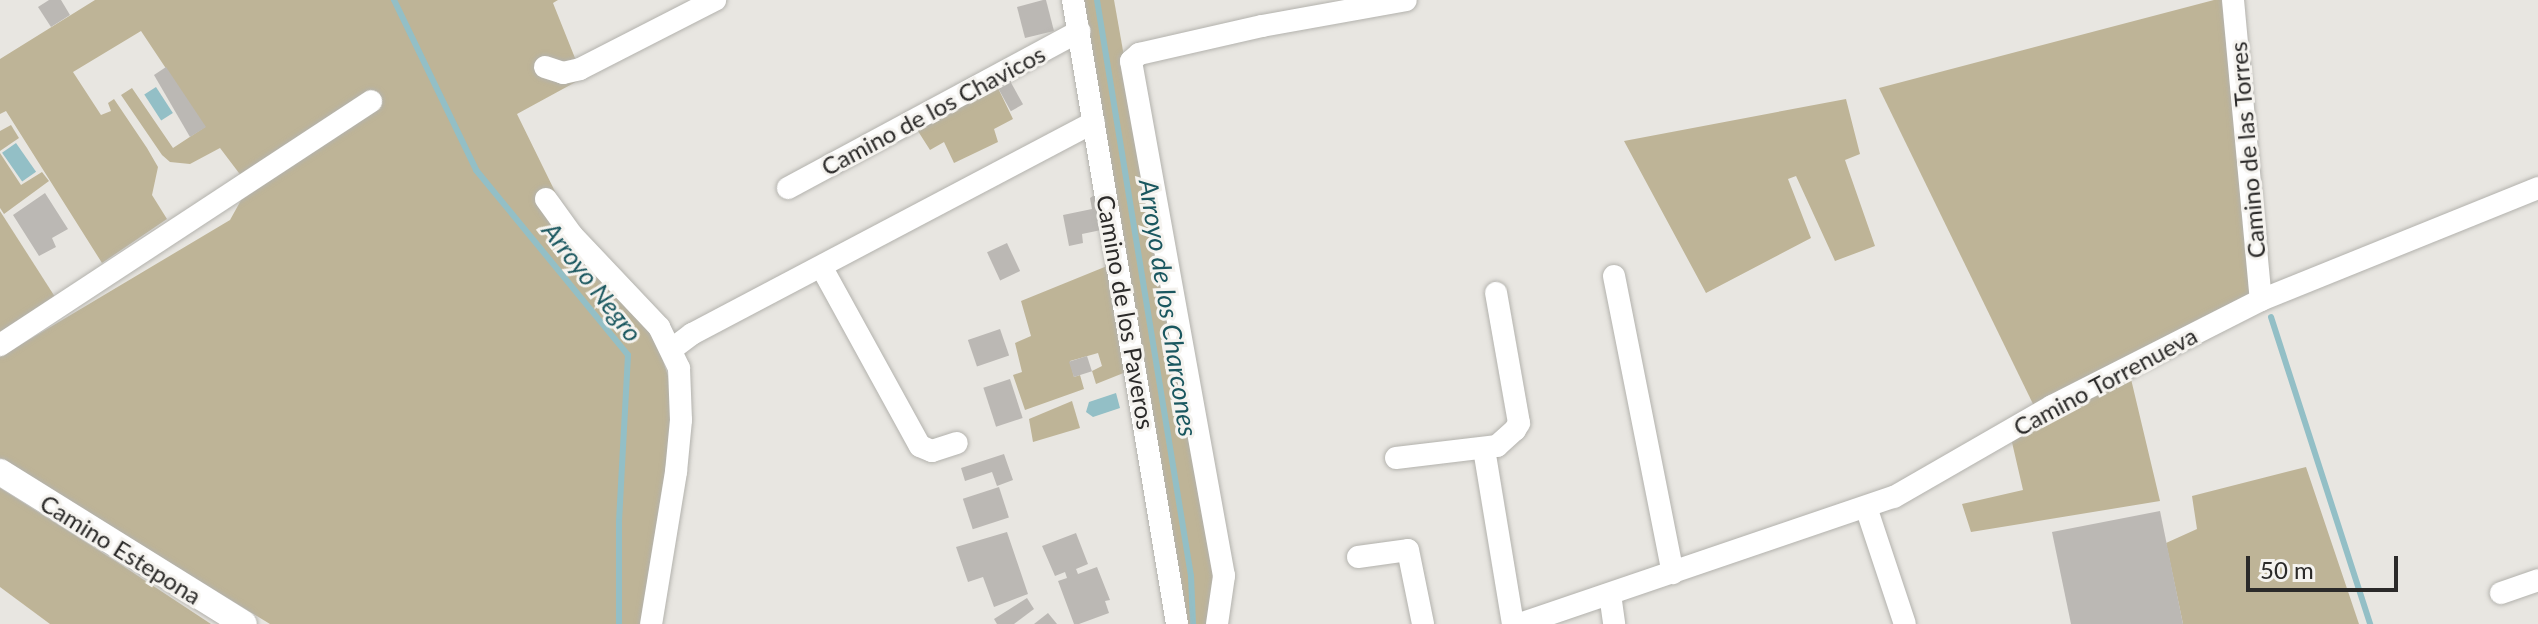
<!DOCTYPE html>
<html>
<head>
<meta charset="utf-8">
<style>
	body { margin:0 }
	#map { position:relative; width:2538px; height:624px; overflow:hidden; background:#e8e6e1; font-family:Lato,sans-serif }
	div>[style] { position:absolute }
	[style*='--x'] { left:calc(var(--x)*1px); top:calc(var(--y)*1px); width:calc(var(--w)*1px); rotate:calc(var(--a)*1deg) }
	.green>* { inset:0; background:#beb497 }
	.water>* { inset:0; background:#93bfc6; transform-origin:0 0 }
	.stream>* { height:6px; margin:-3px; padding:0 3px; transform-origin:3px; border-radius:3px; background:#93bfc6 }
	.building>* { inset:0; background:#bbb8b4; transform-origin:0 0 }
	.roads { filter:drop-shadow(0 0 2px #b3b2ad) drop-shadow(0 0 2px #b3b2ad) }
	.minor>* { height:22px; margin:-11px; padding:0 11px; transform-origin:11px; border-radius:11px; background:#fff }
	.major>* { height:26px; margin:-13px; padding:0 13px; transform-origin:13px; border-radius:13px; background:#fff }
	span { translate:-50% -50%; white-space:nowrap; text-align:center; line-height:1.15; -webkit-text-stroke:6px #f5f3ef; paint-order:stroke }
	.street-label { font-size:24px; color:#2b2a29 }
	.water-label { font-size:26px; color:#1a575f; font-style:italic }
	.scale { position:absolute; left:2246px; top:556px; width:152px; height:36px; box-sizing:border-box; border:4px solid #2b2a29; border-top:0; padding-left:10px; font-size:24px; line-height:28px; white-space:nowrap; color:#2b2a29; -webkit-text-stroke:6px #f5f3ef; paint-order:stroke }
</style>
</head>
<body>
<div id="map">
	<div class="green">
		<i style="clip-path:polygon(95px 0,558px 0,553px 3px,583px 78px,517px 114px,567px 216px,658px 345px,675px 398px,659px 559px,644px 624px,270px 624px,0 458px,0 357px,230px 220px,245px 193px,242px 177px,220px 148px,190px 164px,170px 162px,162px 155px,121px 95px,132px 88px,173px 148px,205px 127px,141px 31px,73px 72px,101px 115px,111px 111px,108px 103px,114px 99px,147px 148px,158px 167px,152px 195px,167px 219px,102px 263px,6px 111px,0 114px,0 59px)"></i>
		<i style="clip-path:polygon(1078px 0,1114px 0,1216px 574px,1211px 624px,1181px 624px)"></i>
		<i style="clip-path:polygon(2214px 0,2225px 0,2255px 298px,2034px 406px,1879px 88px)"></i>
		<i style="clip-path:polygon(997px 86px,1013px 119px,994px 129px,998px 142px,954px 163px,944px 142px,930px 150px,916px 128px)"></i>
		<i style="clip-path:polygon(1846px 99px,1860px 154px,1845px 160px,1875px 246px,1835px 261px,1796px 176px,1788px 179px,1811px 238px,1706px 293px,1624px 141px)"></i>
		<i style="clip-path:polygon(11px 125px,19px 138px,0 151px,0 131px)"></i>
		<i style="clip-path:polygon(0 153px,21px 185px,42px 172px,49px 181px,4px 214px,0 208px)"></i>
		<i style="clip-path:polygon(0 211px,57px 300px,0 336px)"></i>
		<i style="clip-path:polygon(1112px 264px,1126px 372px,1096px 384px,1092px 371px,1102px 366px,1098px 353px,1070px 361px,1074px 377px,1080px 375px,1084px 389px,1025px 410px,1013px 375px,1022px 372px,1015px 343px,1031px 336px,1021px 301px)"></i>
		<i style="clip-path:polygon(2131px 379px,2160px 501px,1971px 532px,1962px 504px,2023px 490px,2011px 438px)"></i>
		<i style="clip-path:polygon(1072px 401px,1080px 428px,1033px 442px,1029px 419px)"></i>
		<i style="clip-path:polygon(2306px 467px,2359px 624px,2183px 624px,2166px 543px,2197px 529px,2192px 496px)"></i>
		<i style="clip-path:polygon(0 488px,117px 562px,211px 624px,50px 624px,0 587px)"></i>
	</div>
	<div class="water">
		<i style="left:156px;top:87px;width:31px;height:14px;rotate:57deg"></i>
		<i style="left:16px;top:143px;width:35px;height:17px;rotate:55deg"></i>
		<i style="clip-path:polygon(1116px 393px,1120px 408px,1093px 417px,1086px 412px,1089px 402px)"></i>
	</div>
	<div class="stream">
		<i style="--x:394;--y:0;--w:189;--a:64.2"></i>
		<i style="--x:476;--y:170;--w:239;--a:50.6"></i>
		<i style="--x:628;--y:355;--w:167;--a:93.1"></i>
		<i style="--x:619;--y:522;--w:102;--a:90"></i>
		<i style="--x:1097;--y:0;--w:584;--a:80.73"></i>
		<i style="--x:1191;--y:576;--w:48;--a:87.6"></i>
		<i style="--x:2271;--y:317;--w:323;--a:72.1"></i>
	</div>
	<div class="building">
		<i style="clip-path:polygon(49px 0,61px 0,70px 15px,51px 27px,38px 7px)"></i>
		<i style="clip-path:polygon(1043px 0,1046px 0,1054px 31px,1025px 38px,1017px 7px)"></i>
		<i style="clip-path:polygon(166px 67px,206px 127px,190px 137px,154px 75px)"></i>
		<i style="left:1009px;top:79px;width:29px;height:14px;rotate:61deg"></i>
		<i style="clip-path:polygon(1100px 191px,1106px 229px,1082px 234px,1083px 243px,1069px 246px,1063px 215px,1092px 209px,1090px 198px)"></i>
		<i style="clip-path:polygon(45px 193px,68px 229px,52px 238px,56px 247px,39px 256px,13px 215px)"></i>
		<i style="left:1007px;top:243px;width:31px;height:22px;rotate:65deg"></i>
		<i style="left:1000px;top:329px;width:28px;height:34px;rotate:71deg"></i>
		<i style="left:1087px;top:356px;width:16px;height:19px;rotate:72deg"></i>
		<i style="left:1010px;top:379px;width:41px;height:28px;rotate:72deg"></i>
		<i style="clip-path:polygon(1004px 454px,1013px 480px,997px 486px,992px 472px,965px 481px,961px 468px)"></i>
		<i style="left:999px;top:487px;width:32px;height:38px;rotate:72deg"></i>
		<i style="clip-path:polygon(2160px 511px,2183px 624px,2071px 624px,2052px 532px)"></i>
		<i style="clip-path:polygon(1007px 532px,1028px 594px,994px 607px,983px 577px,968px 582px,956px 547px)"></i>
		<i style="clip-path:polygon(1076px 533px,1088px 564px,1076px 569px,1078px 574px,1097px 567px,1110px 600px,1105px 601px,1109px 613px,1079px 624px,1074px 624px,1058px 581px,1067px 578px,1065px 572px,1055px 576px,1042px 546px)"></i>
		<i style="clip-path:polygon(1027px 598px,1034px 609px,1014px 624px,997px 624px,994px 619px)"></i>
		<i style="clip-path:polygon(1048px 613px,1057px 624px,1034px 624px)"></i>
	</div>
	<div class="roads">
		<div class="minor">
			<i style="--x:1073;--y:0;--w:633;--a:80.54"></i>
			<i style="--x:2233;--y:0;--w:301;--a:84.7"></i>
			<i style="--x:545;--y:67;--w:19;--a:18"></i>
			<i style="--x:563;--y:73;--w:17;--a:-13"></i>
			<i style="--x:580;--y:69;--w:152;--a:-27.1"></i>
			<i style="--x:788;--y:188;--w:331;--a:-28.3"></i>
			<i style="--x:546;--y:199;--w:44;--a:54.2"></i>
			<i style="--x:572;--y:235;--w:127;--a:46.6"></i>
			<i style="--x:659;--y:327;--w:46;--a:64"></i>
			<i style="--x:679;--y:368;--w:52;--a:87.8"></i>
			<i style="--x:681;--y:420;--w:52;--a:95.5"></i>
			<i style="--x:676;--y:472;--w:154;--a:99.3"></i>
			<i style="--x:822;--y:268;--w:203;--a:61.2"></i>
			<i style="--x:920;--y:446;--w:13;--a:23"></i>
			<i style="--x:932;--y:451;--w:26;--a:-18"></i>
			<i style="--x:1614;--y:276;--w:303;--a:78.8"></i>
			<i style="--x:0;--y:345;--w:444;--a:-33.3"></i>
			<i style="--x:672;--y:349;--w:25;--a:-37"></i>
			<i style="--x:692;--y:334;--w:454;--a:-27.8"></i>
			<i style="--x:1484;--y:449;--w:177;--a:80.6"></i>
			<i style="--x:1396;--y:458;--w:102;--a:-6.8"></i>
			<i style="--x:1497;--y:446;--w:24;--a:-42"></i>
			<i style="--x:1515;--y:430;--w:8;--a:-60"></i>
			<i style="--x:1519;--y:423;--w:132;--a:-100"></i>
			<i style="--x:1866;--y:507;--w:123;--a:71.6"></i>
			<i style="--x:1358;--y:557;--w:50;--a:-8"></i>
			<i style="--x:1408;--y:550;--w:76;--a:78.5"></i>
			<i style="--x:2501;--y:593;--w:39;--a:-19"></i>
			<i style="--x:1610;--y:594;--w:30;--a:82"></i>
			<i style="--x:1217;--y:624;--w:49;--a:-81.7"></i>
			<i style="--x:1224;--y:576;--w:523;--a:-100.24"></i>
			<i style="--x:1131;--y:61;--w:11;--a:-41"></i>
			<i style="--x:1139;--y:54;--w:126;--a:-12.8"></i>
			<i style="--x:1262;--y:26;--w:146;--a:-10.2"></i>
			<i style="--x:1520;--y:624;--w:395;--a:-18.8"></i>
			<i style="--x:1894;--y:497;--w:182;--a:-29.9"></i>
			<i style="--x:2052;--y:406;--w:234;--a:-26.9"></i>
			<i style="--x:2261;--y:300;--w:299;--a:-22"></i>
		</div>
		<div class="major">
			<i style="--x:0;--y:472;--w:287;--a:31.9"></i>
		</div>
	</div>
	<div class="street-label">
		<span style="left:933px;top:110px;rotate:-28deg">Camino de los Chavicos</span>
		<span style="left:2247px;top:150px;rotate:-95deg">Camino de las Torres</span>
		<span style="left:1126px;top:312px;rotate:80deg">Camino de los Paveros</span>
		<span style="left:2105px;top:381px;rotate:-28deg">Camino Torrenueva</span>
		<span style="left:121px;top:549px;rotate:32deg">Camino Estepona</span>
	</div>
	<div class="water-label">
		<span style="left:592px;top:282px;rotate:52deg">Arroyo Negro</span>
		<span style="left:1168px;top:308px;rotate:81deg">Arroyo de los Charcones</span>
	</div>
	<div class="scale">50 m</div>
</div>
</body>
</html>
